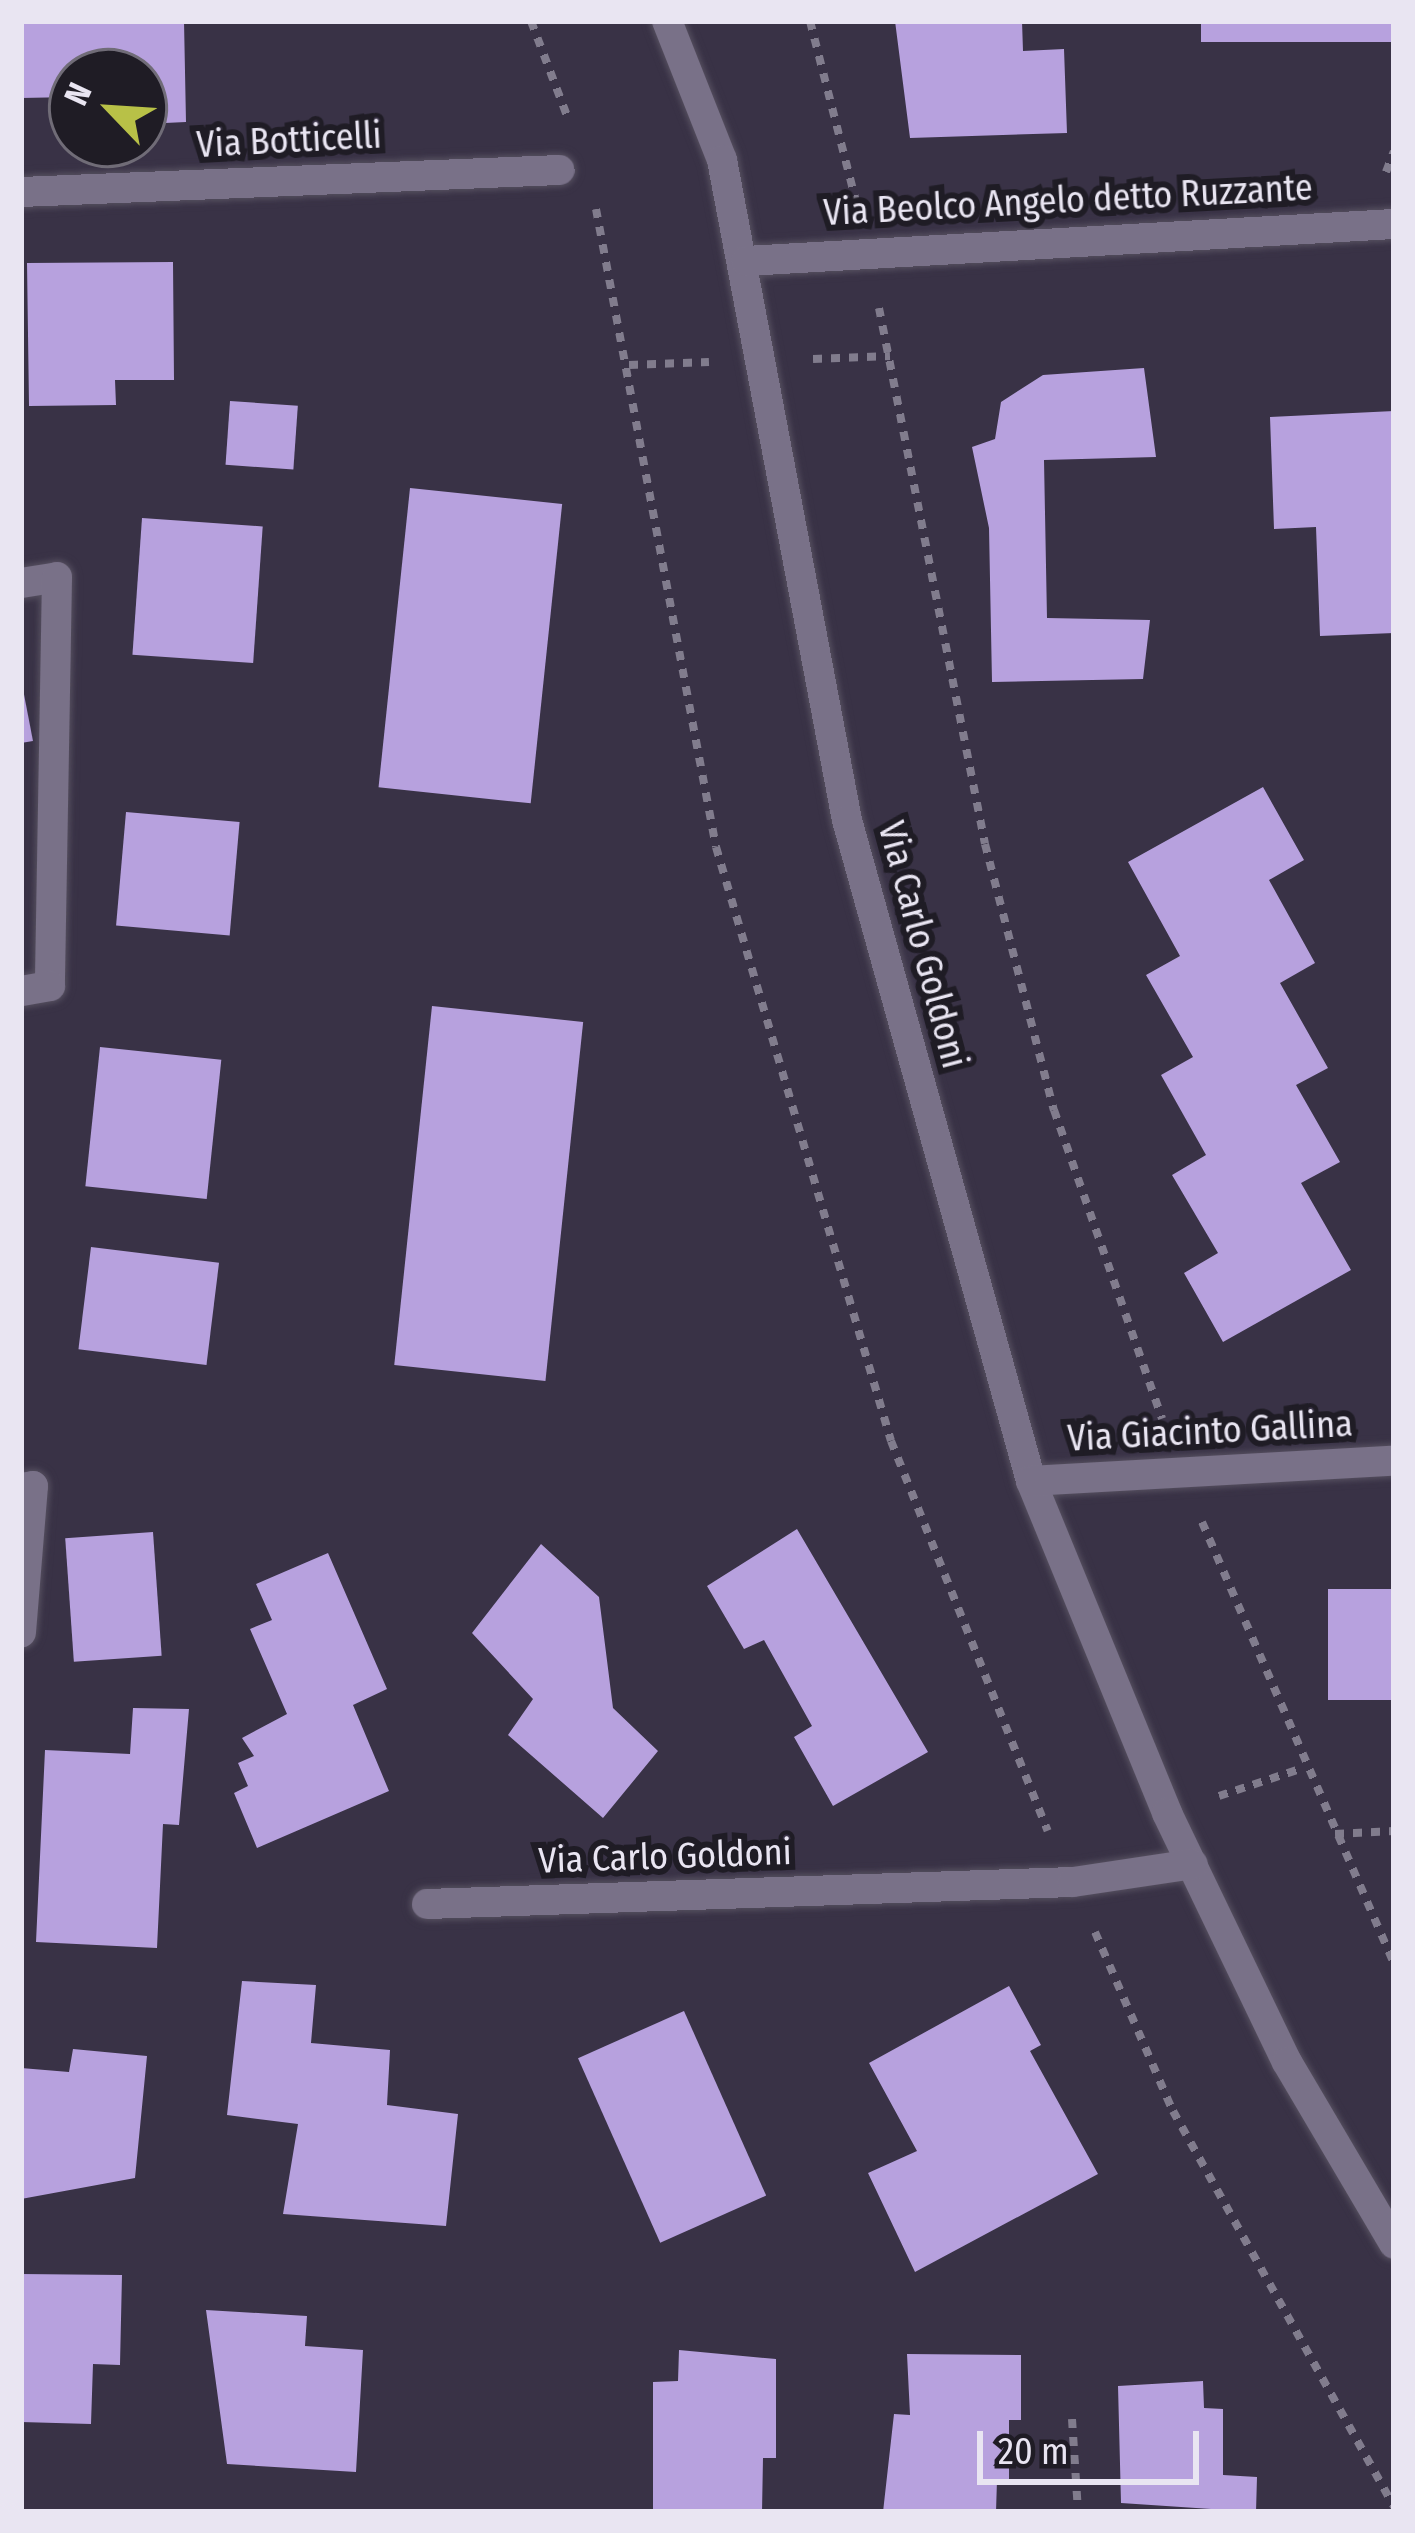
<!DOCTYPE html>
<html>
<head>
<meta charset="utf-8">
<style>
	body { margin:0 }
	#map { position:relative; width:1415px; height:2533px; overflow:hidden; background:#393246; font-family:"Fira Sans Condensed",sans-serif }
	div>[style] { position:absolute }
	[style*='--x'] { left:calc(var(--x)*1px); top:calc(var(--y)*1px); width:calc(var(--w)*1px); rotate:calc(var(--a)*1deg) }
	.building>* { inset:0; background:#b7a1de; transform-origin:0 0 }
	.path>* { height:8px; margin-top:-4px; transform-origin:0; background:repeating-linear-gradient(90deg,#817c8d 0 9px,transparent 0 18px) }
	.roads { filter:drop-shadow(0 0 3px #554f5f) drop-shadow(0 0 3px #554f5f) }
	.minor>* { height:30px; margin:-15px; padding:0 15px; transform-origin:15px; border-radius:15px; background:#797188 }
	span { translate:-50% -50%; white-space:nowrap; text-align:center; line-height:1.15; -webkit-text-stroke:12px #1f1c25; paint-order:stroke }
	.street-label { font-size:36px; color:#e9e5f2 }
	.frame { position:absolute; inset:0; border:24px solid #e9e5f2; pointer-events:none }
	.north { position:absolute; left:48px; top:48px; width:120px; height:120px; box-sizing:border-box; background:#1f1c25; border:3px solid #706c77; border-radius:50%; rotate:295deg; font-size:33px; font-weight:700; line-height:48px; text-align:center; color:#e9e5f2 }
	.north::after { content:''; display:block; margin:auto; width:42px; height:54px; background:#b8c147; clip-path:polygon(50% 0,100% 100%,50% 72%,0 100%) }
	.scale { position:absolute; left:977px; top:2431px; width:222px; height:54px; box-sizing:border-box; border:6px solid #e9e5f2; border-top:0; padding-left:15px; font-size:36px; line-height:42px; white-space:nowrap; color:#e9e5f2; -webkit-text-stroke:9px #1f1c25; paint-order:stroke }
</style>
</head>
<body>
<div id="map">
	<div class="building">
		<i style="clip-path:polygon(21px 21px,184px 21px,186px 122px,144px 124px,144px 72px,72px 72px,72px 97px,21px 98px)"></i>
		<i style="clip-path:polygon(895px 21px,1022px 21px,1023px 51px,1064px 49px,1067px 133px,910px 138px)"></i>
		<i style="left:1201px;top:21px;width:193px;height:21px"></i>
		<i style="clip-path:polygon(173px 262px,174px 380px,115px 380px,116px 405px,29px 406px,27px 263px)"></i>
		<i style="clip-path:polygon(1144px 368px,1156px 457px,1044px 460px,1047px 618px,1150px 620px,1143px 679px,992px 682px,989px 528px,972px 447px,995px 439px,1001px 402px,1043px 375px)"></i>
		<i style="left:230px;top:401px;width:68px;height:64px;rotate:4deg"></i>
		<i style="clip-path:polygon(1394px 411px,1394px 633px,1320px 636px,1316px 527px,1274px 529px,1270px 417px)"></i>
		<i style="left:410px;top:488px;width:153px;height:301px;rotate:6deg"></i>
		<i style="left:142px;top:518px;width:121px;height:137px;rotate:4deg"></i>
		<i style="clip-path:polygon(21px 679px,33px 741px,21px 743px)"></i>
		<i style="clip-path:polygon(1263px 787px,1304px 860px,1269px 880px,1315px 963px,1280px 983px,1328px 1068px,1296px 1085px,1340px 1162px,1301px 1183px,1351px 1270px,1223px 1342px,1184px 1273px,1218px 1253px,1172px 1175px,1206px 1155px,1161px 1075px,1193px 1057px,1146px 975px,1180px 956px,1128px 862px)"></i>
		<i style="left:126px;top:812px;width:114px;height:114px;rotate:5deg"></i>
		<i style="left:432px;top:1006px;width:152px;height:361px;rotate:6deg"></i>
		<i style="left:100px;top:1047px;width:122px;height:140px;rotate:6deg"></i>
		<i style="left:91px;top:1247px;width:129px;height:103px;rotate:7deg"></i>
		<i style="clip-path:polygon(797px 1529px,928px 1752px,833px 1806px,794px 1737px,812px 1726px,764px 1640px,744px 1649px,707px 1586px)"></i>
		<i style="left:153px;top:1532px;width:124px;height:88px;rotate:86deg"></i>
		<i style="clip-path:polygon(541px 1544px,599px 1597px,613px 1708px,658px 1751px,603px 1818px,508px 1735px,533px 1699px,472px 1633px)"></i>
		<i style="clip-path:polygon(328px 1553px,387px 1689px,353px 1705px,389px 1791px,257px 1848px,234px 1793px,248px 1786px,238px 1763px,254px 1756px,242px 1738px,287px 1714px,250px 1629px,272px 1620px,256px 1584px)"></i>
		<i style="left:1394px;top:1589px;width:111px;height:66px;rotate:90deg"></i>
		<i style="clip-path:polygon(133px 1708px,189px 1709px,179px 1825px,163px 1824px,157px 1948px,36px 1942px,45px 1750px,130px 1754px)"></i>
		<i style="clip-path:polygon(242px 1981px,316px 1985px,311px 2043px,390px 2050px,387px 2105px,458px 2114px,446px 2226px,283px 2214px,298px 2124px,227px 2115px)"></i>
		<i style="clip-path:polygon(1009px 1986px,1041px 2045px,1030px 2051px,1098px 2174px,915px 2272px,868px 2173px,917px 2151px,869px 2063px)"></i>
		<i style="left:684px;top:2011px;width:202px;height:116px;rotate:66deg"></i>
		<i style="clip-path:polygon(73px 2049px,147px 2056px,135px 2178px,21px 2199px,21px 2068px,69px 2072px)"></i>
		<i style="clip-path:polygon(21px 2274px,122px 2275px,120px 2365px,93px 2364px,91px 2424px,21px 2422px)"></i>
		<i style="clip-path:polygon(206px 2310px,307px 2316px,305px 2346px,363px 2350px,356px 2472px,227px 2464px)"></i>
		<i style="clip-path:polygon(679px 2350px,776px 2359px,776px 2458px,763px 2458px,762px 2512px,653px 2512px,653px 2382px,678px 2381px)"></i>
		<i style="clip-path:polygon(907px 2354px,1021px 2355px,1021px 2420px,1009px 2420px,1009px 2480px,997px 2480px,996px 2512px,883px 2512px,894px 2414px,910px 2415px)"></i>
		<i style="clip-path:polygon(1203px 2381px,1204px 2408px,1223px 2409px,1223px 2475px,1257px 2477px,1256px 2512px,1121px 2503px,1118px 2386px)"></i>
	</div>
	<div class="path">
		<i style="--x:531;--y:21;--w:107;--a:69.2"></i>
		<i style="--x:810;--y:21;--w:190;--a:75.7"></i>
		<i style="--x:1386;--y:172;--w:22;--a:-69"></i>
		<i style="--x:596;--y:209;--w:649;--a:79.35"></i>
		<i style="--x:716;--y:847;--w:619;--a:73.58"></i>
		<i style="--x:891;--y:1441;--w:420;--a:68.1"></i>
		<i style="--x:879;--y:308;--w:546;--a:78.81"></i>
		<i style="--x:985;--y:844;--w:275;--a:75.5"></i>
		<i style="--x:1054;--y:1110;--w:327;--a:70.7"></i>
		<i style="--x:813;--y:359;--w:77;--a:-2.2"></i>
		<i style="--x:629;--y:365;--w:80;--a:-2.1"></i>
		<i style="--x:1202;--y:1522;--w:482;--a:66.5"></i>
		<i style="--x:1219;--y:1796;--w:89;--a:-18.4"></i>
		<i style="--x:1335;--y:1834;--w:59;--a:-2.9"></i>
		<i style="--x:1095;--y:1932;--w:195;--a:66.5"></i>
		<i style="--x:1173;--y:2111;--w:453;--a:60.8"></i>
		<i style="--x:1072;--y:2419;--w:93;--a:86.3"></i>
	</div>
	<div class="roads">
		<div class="minor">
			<i style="--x:667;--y:21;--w:149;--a:68.4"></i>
			<i style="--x:722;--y:160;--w:672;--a:79.28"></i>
			<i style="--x:847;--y:820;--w:686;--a:74.44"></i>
			<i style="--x:1031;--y:1481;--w:359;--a:67.7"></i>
			<i style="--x:1167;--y:1813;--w:276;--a:64.3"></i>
			<i style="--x:1287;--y:2062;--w:211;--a:59.5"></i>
			<i style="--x:21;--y:192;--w:539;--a:-2.34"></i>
			<i style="--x:746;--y:261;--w:649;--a:-3.27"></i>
			<i style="--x:21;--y:583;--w:36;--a:-9"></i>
			<i style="--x:57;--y:577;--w:409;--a:91"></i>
			<i style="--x:50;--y:986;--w:29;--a:170"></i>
			<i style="--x:1031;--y:1481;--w:364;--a:-3.2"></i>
			<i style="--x:21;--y:1488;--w:12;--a:-9"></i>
			<i style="--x:33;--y:1486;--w:147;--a:94.7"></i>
			<i style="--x:427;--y:1904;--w:646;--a:-1.95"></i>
			<i style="--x:1073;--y:1882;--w:121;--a:-8.5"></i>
		</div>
	</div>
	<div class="street-label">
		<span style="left:289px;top:141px;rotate:-3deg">Via Botticelli</span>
		<span style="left:1068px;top:201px;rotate:-3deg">Via Beolco Angelo detto Ruzzante</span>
		<span style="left:922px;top:945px;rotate:75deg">Via Carlo Goldoni</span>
		<span style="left:1210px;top:1432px;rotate:-3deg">Via Giacinto Gallina</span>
		<span style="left:665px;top:1857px;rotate:-2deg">Via Carlo Goldoni</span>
	</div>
	<div class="frame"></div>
	<div class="north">N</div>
	<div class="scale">20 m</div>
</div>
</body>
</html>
